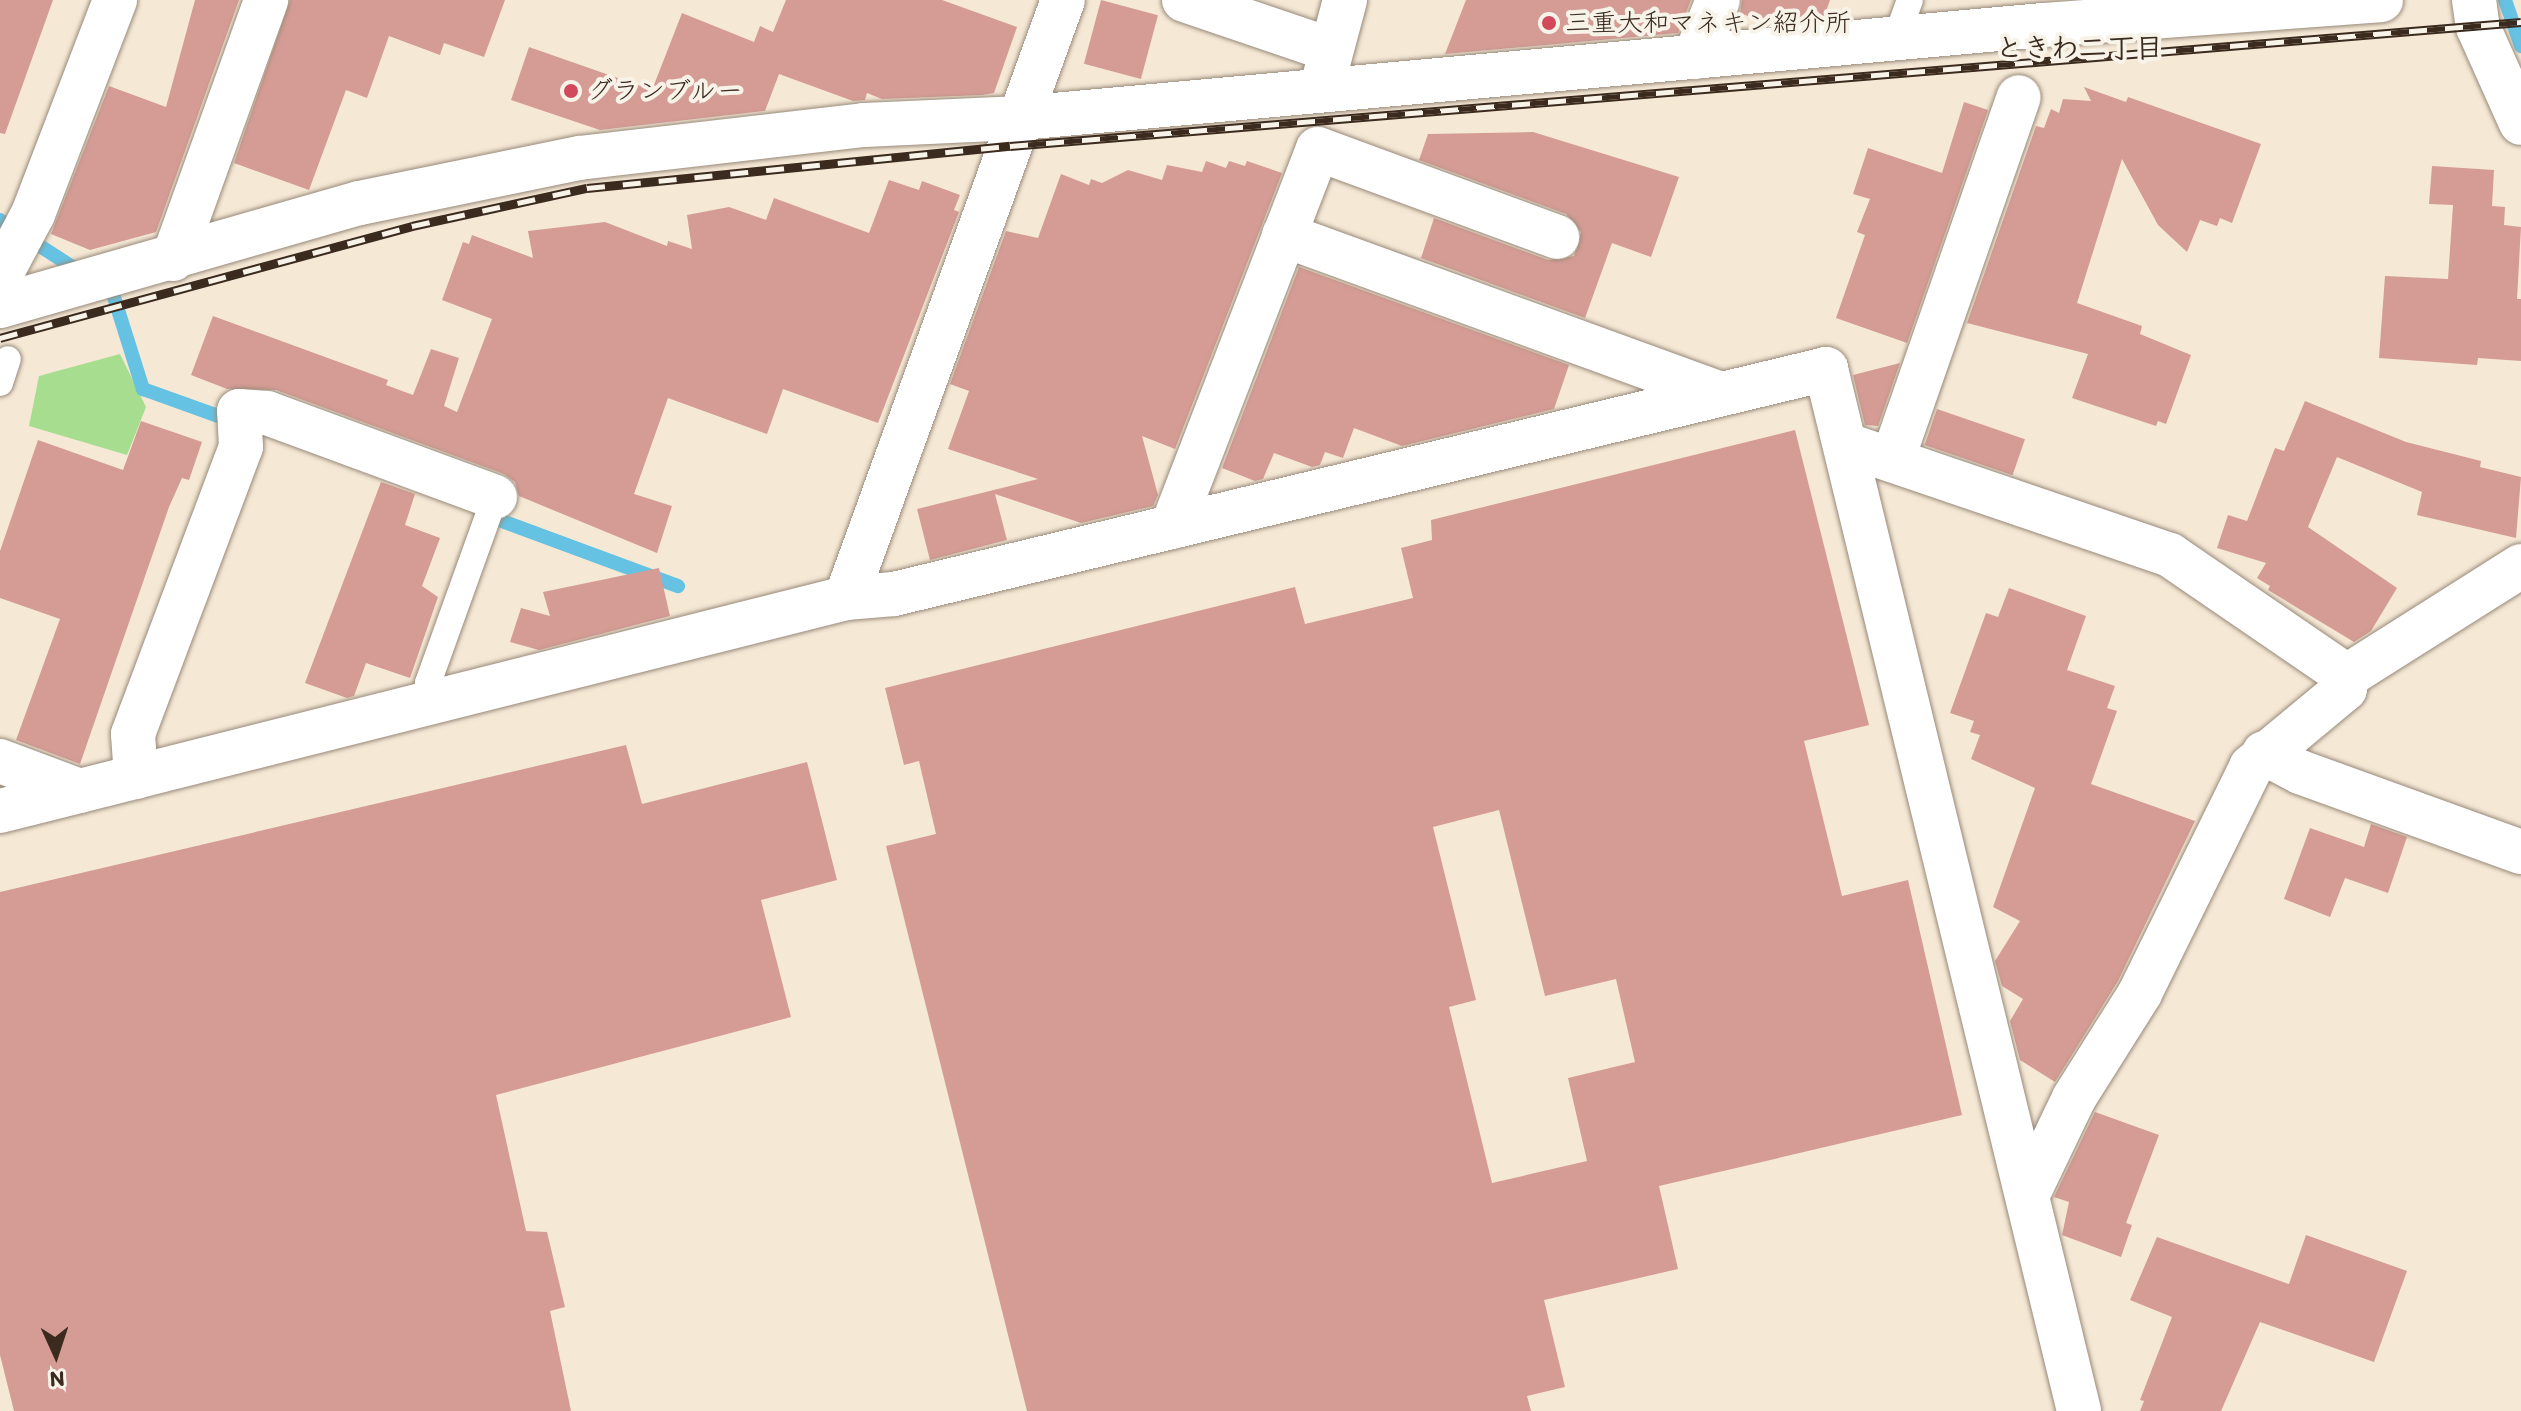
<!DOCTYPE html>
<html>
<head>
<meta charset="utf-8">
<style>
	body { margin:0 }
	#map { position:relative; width:2521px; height:1411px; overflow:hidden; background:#f5e8d5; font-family:Itim,"Klee One",sans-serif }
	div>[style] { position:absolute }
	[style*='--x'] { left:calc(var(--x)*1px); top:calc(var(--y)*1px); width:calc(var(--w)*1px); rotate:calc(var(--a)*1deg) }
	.green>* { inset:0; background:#a6dd8e }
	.stream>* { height:14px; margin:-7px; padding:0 7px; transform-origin:7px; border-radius:7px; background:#65c2e3 }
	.building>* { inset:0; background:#d59c95; transform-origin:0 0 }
	.roads { filter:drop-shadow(0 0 2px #98897a) drop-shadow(0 0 2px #98897a) }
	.lane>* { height:26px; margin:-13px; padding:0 13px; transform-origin:13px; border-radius:13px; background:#fff }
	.street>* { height:44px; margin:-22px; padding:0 22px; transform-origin:22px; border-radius:22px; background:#fff }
	.rail>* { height:9px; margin-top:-4.5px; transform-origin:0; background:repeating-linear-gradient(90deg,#f7f3e8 0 18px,#3b2a1e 0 36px); box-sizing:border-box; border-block:2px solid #3b2a1e }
	.dots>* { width:22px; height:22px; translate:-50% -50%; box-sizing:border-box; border:4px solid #f7f3e8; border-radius:50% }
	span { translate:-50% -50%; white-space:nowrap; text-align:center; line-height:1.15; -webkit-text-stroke:8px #f7f3e8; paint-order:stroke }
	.poi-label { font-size:26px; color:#3b2a1e }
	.left { translate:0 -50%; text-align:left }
	.neighbourhood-label { font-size:28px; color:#3b2a1e; font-weight:700 }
	.north { position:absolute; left:16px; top:1315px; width:80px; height:80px; -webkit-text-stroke:6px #f7f3e8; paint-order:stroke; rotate:177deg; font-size:22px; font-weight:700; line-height:32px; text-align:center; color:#3b2a1e }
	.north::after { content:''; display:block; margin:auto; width:28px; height:36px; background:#3b2a1e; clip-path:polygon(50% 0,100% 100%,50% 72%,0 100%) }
</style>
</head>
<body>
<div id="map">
	<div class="green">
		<i style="clip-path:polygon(120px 354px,146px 407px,127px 455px,29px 426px,39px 376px)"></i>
	</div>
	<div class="stream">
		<i style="--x:2505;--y:0;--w:49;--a:70.8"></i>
		<i style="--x:0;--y:220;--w:95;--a:33"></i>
		<i style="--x:101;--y:286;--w:14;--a:34"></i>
		<i style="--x:113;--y:294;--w:100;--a:72.5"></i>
		<i style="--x:143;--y:389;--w:98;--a:19.7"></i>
		<i style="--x:483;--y:514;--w:208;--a:20.3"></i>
	</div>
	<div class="building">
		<i style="clip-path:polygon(0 0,53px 0,5px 134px,0 133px)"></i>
		<i style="clip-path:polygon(195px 0,239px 0,156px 232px,90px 250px,51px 234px,109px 86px,166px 107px)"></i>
		<i style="clip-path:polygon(290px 0,505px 0,484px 57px,444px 43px,440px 55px,389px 36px,367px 98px,346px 90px,309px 190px,234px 163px)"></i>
		<i style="clip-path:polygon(786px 0,942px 0,1017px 27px,994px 93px,982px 95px,882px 99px,867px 93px,865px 100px,853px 101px,779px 74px,765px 111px,600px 130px,511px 100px,529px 47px,652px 90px,682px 13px,754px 42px,760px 26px,773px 32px)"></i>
		<i style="left:1101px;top:0;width:59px;height:66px;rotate:15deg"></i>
		<i style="clip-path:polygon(1466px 0,1691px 0,1678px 33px,1445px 54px)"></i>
		<i style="clip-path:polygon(1742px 0,1830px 0,1823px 20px,1771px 25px,1740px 13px)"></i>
		<i style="clip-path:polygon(2084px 87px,2126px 102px,2128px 97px,2261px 144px,2232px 223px,2220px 218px,2217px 226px,2200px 220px,2187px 252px,2158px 225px,2122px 159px,2077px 303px,2142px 326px,2140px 334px,2191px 355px,2166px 424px,2158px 421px,2156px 426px,2072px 398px,2088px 354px,1967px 323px,2036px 126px,2044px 128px,2051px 109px,2059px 113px,2063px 99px,2091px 101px)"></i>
		<i style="clip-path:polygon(1964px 102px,1988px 110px,1907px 343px,1836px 318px,1865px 235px,1857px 232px,1870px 199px,1853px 194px,1868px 148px,1942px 173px)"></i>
		<i style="clip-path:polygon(1533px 132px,1679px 177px,1651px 257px,1612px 243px,1585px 318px,1421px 258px,1434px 218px,1548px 260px,1574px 256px,1581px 232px,1566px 214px,1419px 160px,1428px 134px)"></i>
		<i style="clip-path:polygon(1206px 161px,1226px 168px,1229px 161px,1245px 166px,1247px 161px,1282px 173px,1175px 449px,1142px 436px,1158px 495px,1153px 506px,1081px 523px,995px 494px,1007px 540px,930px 560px,917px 509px,1038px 479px,948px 449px,969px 391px,950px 384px,1006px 231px,1038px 238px,1061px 174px,1089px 185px,1091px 179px,1102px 183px,1128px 170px,1162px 180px,1167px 165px,1202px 172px)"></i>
		<i style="clip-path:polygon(2432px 166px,2494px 170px,2492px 206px,2505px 207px,2504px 225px,2521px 227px,2517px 299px,2521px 299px,2521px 361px,2478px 358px,2477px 365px,2379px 358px,2385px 276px,2448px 279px,2453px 205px,2429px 204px)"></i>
		<i style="clip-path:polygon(889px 180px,919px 190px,922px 181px,960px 195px,954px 210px,959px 212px,878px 423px,783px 389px,767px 434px,668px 398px,634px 494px,672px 506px,657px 553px,519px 496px,515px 482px,504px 474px,276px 390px,227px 389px,191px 375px,213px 316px,388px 380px,386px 385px,413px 395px,431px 349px,459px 358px,444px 406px,457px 412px,492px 319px,442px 300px,463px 242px,469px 244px,472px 235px,533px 258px,528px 231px,605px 222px,667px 246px,668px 241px,692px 249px,687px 215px,729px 207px,766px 220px,774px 198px,869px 233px)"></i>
		<i style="clip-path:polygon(1299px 267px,1569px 365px,1554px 409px,1402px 446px,1354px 428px,1343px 458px,1325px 452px,1320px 465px,1312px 467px,1274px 453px,1263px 479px,1255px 481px,1222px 468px)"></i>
		<i style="clip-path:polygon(1900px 363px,1878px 426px,1865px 425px,1853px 375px)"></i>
		<i style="clip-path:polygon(2305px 401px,2406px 442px,2481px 461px,2480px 467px,2521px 477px,2516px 538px,2417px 515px,2422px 492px,2337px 457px,2308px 527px,2397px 588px,2371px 631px,2354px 642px,2268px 590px,2270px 586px,2257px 578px,2266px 563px,2217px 548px,2228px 515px,2247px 521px,2275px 448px,2284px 451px)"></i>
		<i style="left:1937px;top:409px;width:93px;height:38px;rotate:19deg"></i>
		<i style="clip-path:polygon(141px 421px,202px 442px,189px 480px,182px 478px,169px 507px,80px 764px,16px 740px,60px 619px,0 598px,0 551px,38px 440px,123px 470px)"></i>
		<i style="clip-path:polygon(evenodd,1795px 430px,1869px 725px,1804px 741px,1842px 896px,1908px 880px,1962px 1115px,1659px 1186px,1678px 1269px,1544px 1300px,1565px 1387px,1527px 1396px,1531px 1411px,1027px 1411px,886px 846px,936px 834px,919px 761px,904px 765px,885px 688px,1295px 587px,1305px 624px,1413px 598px,1401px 548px,1432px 540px,1431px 520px,1795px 430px,1499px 810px,1545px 996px,1616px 979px,1635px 1062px,1568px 1078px,1587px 1161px,1492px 1183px,1449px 1007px,1476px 1000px,1433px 827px,1499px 810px)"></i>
		<i style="clip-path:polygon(381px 482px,415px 494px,405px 525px,440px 538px,422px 586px,438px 597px,410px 678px,366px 663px,354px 696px,347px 698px,305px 683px)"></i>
		<i style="clip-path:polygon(659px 568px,670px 616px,539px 650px,510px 642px,521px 608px,550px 616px,543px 592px)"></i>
		<i style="clip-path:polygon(2009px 588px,2086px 616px,2067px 670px,2115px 686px,2107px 708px,2117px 711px,2091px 784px,2195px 821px,2118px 981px,2055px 1082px,2020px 1060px,2010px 1021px,2023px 999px,2002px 986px,1995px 961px,2020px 921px,1993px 907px,2035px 788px,1971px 759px,1980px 735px,1970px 732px,1974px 721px,1950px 713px,1986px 613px,1998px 617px)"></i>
		<i style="clip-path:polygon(626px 745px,642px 804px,807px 762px,837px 880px,761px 900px,791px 1017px,496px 1095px,526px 1231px,547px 1232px,565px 1307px,550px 1311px,571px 1411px,14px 1411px,0 1355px,0 892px)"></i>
		<i style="clip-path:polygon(2371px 824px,2407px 837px,2388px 893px,2345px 878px,2330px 917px,2284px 899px,2310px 828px,2364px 847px)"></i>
		<i style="clip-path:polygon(2095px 1112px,2159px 1135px,2126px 1223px,2132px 1225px,2121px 1257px,2062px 1235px,2069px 1202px,2054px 1197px)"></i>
		<i style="clip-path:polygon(2306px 1235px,2407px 1271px,2374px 1362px,2260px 1322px,2221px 1411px,2140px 1411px,2144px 1401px,2140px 1400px,2172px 1317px,2130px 1300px,2157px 1237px,2289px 1284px)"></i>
	</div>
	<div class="roads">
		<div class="lane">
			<i style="--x:1896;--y:38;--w:40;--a:-69.8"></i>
			<i style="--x:0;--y:383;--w:25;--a:-72"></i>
			<i style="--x:428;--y:704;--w:21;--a:-90"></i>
			<i style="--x:428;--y:683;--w:198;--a:-70.2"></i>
		</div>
		<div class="street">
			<i style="--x:1184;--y:0;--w:153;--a:18.7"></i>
			<i style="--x:2474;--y:0;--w:27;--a:82"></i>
			<i style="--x:2478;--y:27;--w:105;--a:65.9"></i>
			<i style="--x:1695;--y:57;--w:61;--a:-68"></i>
			<i style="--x:1324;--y:79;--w:82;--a:-75.1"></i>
			<i style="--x:1284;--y:235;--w:464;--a:20"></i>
			<i style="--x:173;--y:259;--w:275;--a:-70.2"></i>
			<i style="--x:0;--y:276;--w:70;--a:-62"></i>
			<i style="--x:33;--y:214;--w:229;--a:-69"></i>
			<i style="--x:0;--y:306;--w:374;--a:-16"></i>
			<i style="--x:360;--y:203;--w:224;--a:-11.6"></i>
			<i style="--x:579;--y:158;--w:287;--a:-6.6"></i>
			<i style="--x:864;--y:125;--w:157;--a:-2.6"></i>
			<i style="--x:1021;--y:118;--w:1026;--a:-5.2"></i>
			<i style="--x:2043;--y:25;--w:339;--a:-4.2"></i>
			<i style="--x:1847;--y:445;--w:341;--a:18.8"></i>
			<i style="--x:2170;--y:555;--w:214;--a:34.4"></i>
			<i style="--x:1893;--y:458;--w:382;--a:-70.8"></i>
			<i style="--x:1172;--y:527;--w:405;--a:-68.9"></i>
			<i style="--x:1318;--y:149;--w:255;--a:20.2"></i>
			<i style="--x:846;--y:598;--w:636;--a:-70.06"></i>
			<i style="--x:2264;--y:753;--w:41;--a:27.8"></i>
			<i style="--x:2300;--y:772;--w:235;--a:19.9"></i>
			<i style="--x:0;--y:761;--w:85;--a:20.6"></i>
			<i style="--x:136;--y:777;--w:43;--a:-94"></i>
			<i style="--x:133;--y:734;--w:307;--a:-69.4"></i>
			<i style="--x:241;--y:447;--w:36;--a:-93"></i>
			<i style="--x:239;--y:411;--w:28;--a:4"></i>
			<i style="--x:267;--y:413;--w:243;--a:20.2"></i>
			<i style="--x:0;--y:811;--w:872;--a:-14.13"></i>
			<i style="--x:846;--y:598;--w:48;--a:-4.8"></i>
			<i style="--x:894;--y:594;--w:959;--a:-13.57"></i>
			<i style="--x:1826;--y:369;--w:1072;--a:76.35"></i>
			<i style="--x:2029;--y:1192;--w:104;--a:-64.4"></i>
			<i style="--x:2074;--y:1098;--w:124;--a:-57.8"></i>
			<i style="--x:2140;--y:993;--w:252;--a:-63.8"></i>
			<i style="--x:2251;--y:767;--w:122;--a:-39.7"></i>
			<i style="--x:2345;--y:689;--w:13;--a:-81"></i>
			<i style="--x:2347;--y:676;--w:206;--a:-32.3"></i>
		</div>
	</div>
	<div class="rail">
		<i style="--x:0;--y:338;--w:427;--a:-15.2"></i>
		<i style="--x:412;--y:226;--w:179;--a:-12.3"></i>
		<i style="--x:587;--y:188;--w:425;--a:-5.7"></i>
		<i style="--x:1010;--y:146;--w:1516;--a:-4.69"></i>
	</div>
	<div class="dots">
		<i style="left:1549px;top:23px;background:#d1495b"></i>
		<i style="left:571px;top:91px;background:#d1495b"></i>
	</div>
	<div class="poi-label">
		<span class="left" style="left:1565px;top:23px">三重大和マネキン紹介所</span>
		<span class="left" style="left:587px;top:91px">グランブルー</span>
	</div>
	<div class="neighbourhood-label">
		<span style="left:2079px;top:47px">ときわ二丁目</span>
	</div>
	<div class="north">N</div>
</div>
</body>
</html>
